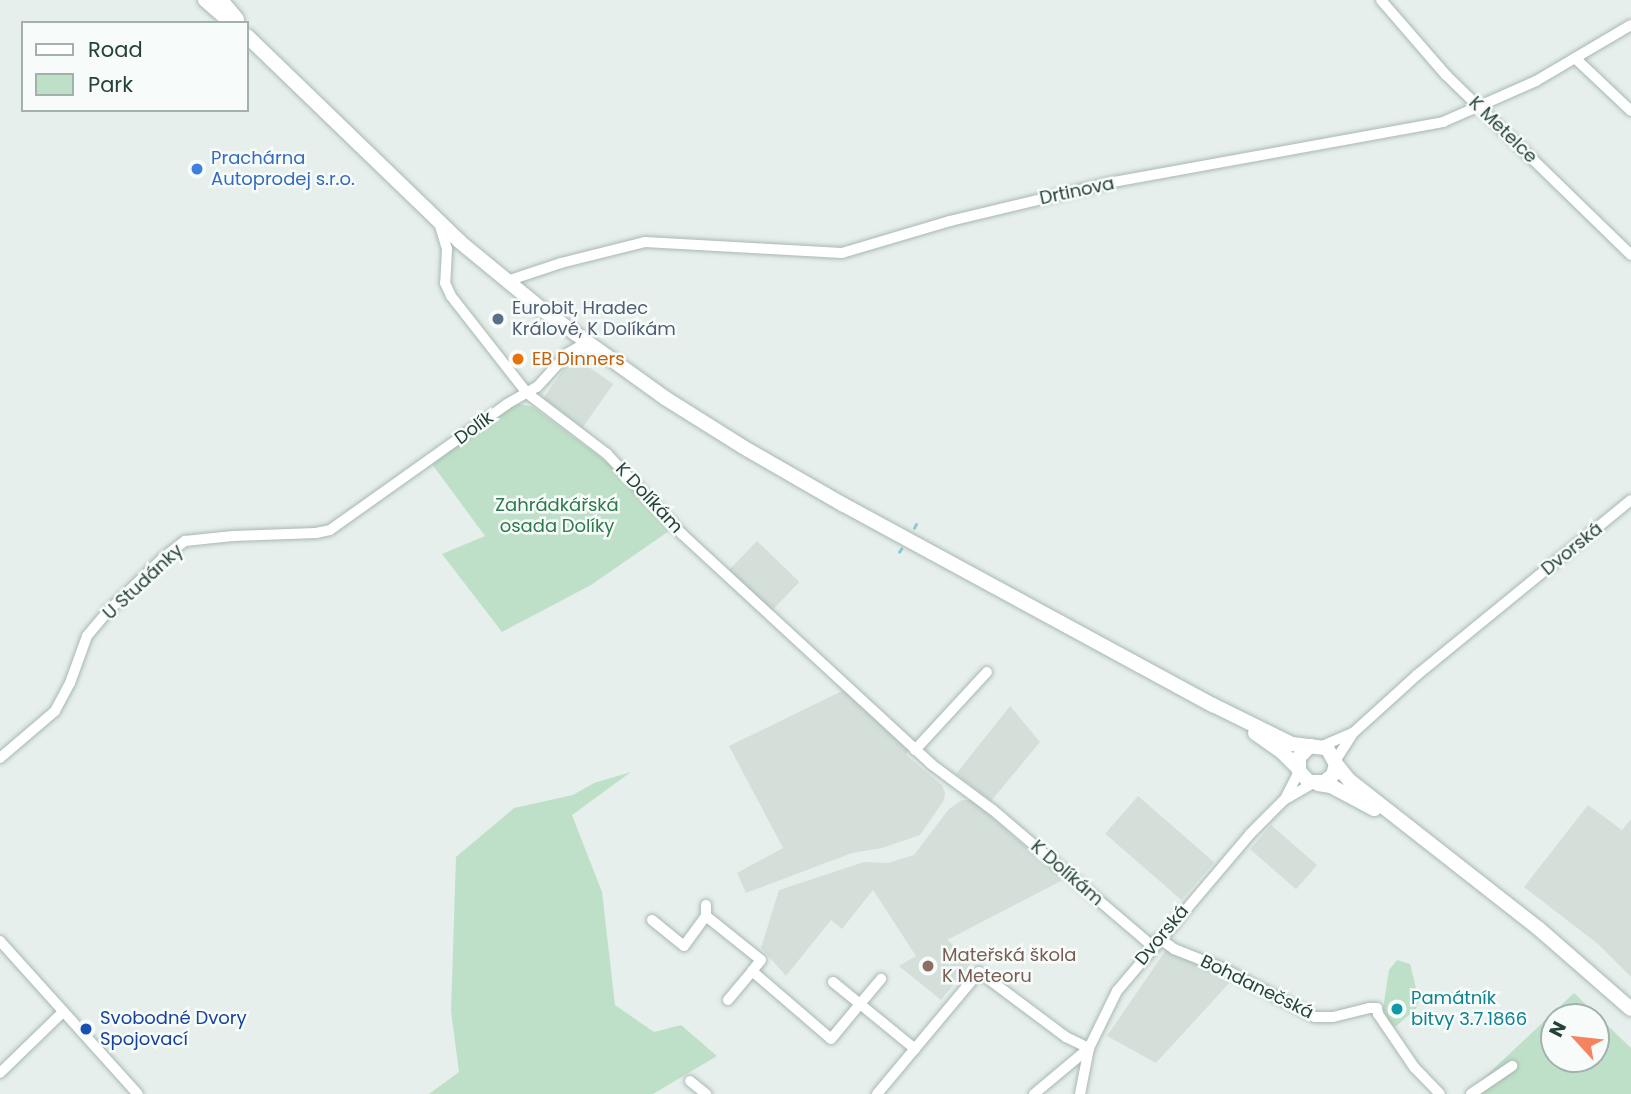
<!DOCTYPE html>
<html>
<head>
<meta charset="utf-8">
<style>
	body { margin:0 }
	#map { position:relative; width:1631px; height:1094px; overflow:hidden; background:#e6efeb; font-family:Poppins,sans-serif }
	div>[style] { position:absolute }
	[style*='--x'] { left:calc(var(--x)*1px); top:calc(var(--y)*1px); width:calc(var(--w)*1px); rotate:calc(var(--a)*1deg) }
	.built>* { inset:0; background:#d4dfda; transform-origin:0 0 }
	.green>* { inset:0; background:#bfe0c8 }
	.stream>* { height:2.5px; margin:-1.25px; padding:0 1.25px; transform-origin:1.25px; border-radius:1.25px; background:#8ec9d4 }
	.roads { filter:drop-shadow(0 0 2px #a8b8b2) drop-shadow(0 0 2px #a8b8b2) }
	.street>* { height:10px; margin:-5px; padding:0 5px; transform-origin:5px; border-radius:5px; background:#fff }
	.secondary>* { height:14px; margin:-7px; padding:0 7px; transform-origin:7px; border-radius:7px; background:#fff }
	.dots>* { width:19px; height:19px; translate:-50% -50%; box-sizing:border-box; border:4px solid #f7fbf9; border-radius:50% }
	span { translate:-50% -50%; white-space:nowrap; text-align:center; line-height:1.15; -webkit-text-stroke:5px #f7fbf9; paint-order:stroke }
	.street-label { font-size:18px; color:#24423a }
	.shop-label { font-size:18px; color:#366cbe }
	.left { translate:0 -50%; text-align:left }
	.service-label { font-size:18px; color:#4e5e75 }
	.food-label { font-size:18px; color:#c56008 }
	.park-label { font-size:18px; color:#2d7a4b }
	.education-label { font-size:18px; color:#785e54 }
	.culture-label { font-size:18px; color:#0d838f }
	.transit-label { font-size:18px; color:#164399 }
	.legend { position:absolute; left:21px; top:21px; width:228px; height:91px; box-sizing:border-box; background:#f7fbf9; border:2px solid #a3b1ad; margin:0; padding:9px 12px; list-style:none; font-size:21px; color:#24423a }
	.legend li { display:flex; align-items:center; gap:14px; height:35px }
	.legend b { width:35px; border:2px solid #a3b1ad }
	.north { position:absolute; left:1540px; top:1003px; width:70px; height:70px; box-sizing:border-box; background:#f7fbf9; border:2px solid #a3b1ad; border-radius:50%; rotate:297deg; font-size:19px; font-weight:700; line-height:28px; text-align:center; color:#24423a }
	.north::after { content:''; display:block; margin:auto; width:24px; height:32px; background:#f4845f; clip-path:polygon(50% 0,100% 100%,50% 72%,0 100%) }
</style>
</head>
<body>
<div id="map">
	<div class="built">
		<i style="left:573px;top:356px;width:49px;height:53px;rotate:35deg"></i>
		<i style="left:757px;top:541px;width:59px;height:41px;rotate:44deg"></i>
		<i style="clip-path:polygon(846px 689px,910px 748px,906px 755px,942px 785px,945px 793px,944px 800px,920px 835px,882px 848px,852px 853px,746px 893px,737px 873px,783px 848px,729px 746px)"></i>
		<i style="clip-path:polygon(1010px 706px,1040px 742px,991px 801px,956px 774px)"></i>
		<i style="left:1138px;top:796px;width:101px;height:50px;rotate:41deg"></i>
		<i style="clip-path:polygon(962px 800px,972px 800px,1063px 880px,947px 940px,973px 961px,941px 1000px,899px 966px,916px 956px,873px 890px,842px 929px,831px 920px,786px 976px,761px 948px,779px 890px,864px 862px,888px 863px,914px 855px,949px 809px)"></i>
		<i style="clip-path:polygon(1588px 805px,1622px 830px,1631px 819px,1631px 977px,1598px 944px,1524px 887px)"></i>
		<i style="left:1271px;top:825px;width:61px;height:32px;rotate:41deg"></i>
		<i style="clip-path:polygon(1166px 950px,1232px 980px,1156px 1063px,1107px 1036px)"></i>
	</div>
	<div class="green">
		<i style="clip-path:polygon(515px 403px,533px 407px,611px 465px,669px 531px,591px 585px,502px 632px,442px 554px,485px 536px,432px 464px)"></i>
		<i style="clip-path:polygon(631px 772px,572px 815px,602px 892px,615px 1005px,654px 1032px,681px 1025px,717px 1056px,653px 1094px,429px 1094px,459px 1072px,451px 1011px,456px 857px,514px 808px,573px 795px,594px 783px)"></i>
		<i style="clip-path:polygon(1397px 960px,1410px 964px,1419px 1000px,1416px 1009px,1395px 1027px,1390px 1025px,1383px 1009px,1389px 970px)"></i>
		<i style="clip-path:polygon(evenodd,1574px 993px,1631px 1048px,1631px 1094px,1467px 1094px,1574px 993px,1554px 1017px,1596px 1017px,1596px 1059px,1554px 1059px,1554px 1017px)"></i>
	</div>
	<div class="stream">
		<i style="--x:914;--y:528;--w:4;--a:-63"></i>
		<i style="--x:899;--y:552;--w:4;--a:-56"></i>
	</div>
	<div class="roads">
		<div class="street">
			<i style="--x:1381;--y:0;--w:99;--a:49.1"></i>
			<i style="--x:1446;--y:75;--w:258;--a:44.2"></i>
			<i style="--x:1575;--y:58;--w:77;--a:43.4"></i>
			<i style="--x:440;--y:226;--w:24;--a:73"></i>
			<i style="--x:447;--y:249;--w:34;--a:93"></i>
			<i style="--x:445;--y:283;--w:14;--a:65"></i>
			<i style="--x:451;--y:296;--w:123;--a:51.9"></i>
			<i style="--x:527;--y:393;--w:101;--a:37.3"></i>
			<i style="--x:607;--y:454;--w:110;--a:46.8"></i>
			<i style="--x:682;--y:534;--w:339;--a:42.7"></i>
			<i style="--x:931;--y:764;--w:77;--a:36.6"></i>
			<i style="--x:993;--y:810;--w:209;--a:40.5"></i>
			<i style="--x:507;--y:281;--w:57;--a:-18.4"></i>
			<i style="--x:561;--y:263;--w:87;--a:-14"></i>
			<i style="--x:645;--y:242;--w:197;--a:3.2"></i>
			<i style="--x:842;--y:253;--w:113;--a:-16.5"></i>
			<i style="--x:950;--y:221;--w:163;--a:-13.5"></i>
			<i style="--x:1108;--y:183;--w:341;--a:-10.3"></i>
			<i style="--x:1443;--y:122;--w:102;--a:-23.8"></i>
			<i style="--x:1536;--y:81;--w:110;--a:-30.5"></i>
			<i style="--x:1322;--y:746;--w:34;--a:-23"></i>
			<i style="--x:1353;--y:733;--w:86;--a:-42.2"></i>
			<i style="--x:1417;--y:675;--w:276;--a:-39.3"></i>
			<i style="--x:915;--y:750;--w:106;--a:-47.3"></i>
			<i style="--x:0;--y:758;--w:72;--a:-40.5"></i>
			<i style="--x:55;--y:711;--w:32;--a:-62"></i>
			<i style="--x:70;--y:683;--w:50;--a:-70.1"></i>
			<i style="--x:87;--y:636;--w:31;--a:-50"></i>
			<i style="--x:107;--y:612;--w:78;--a:-44"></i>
			<i style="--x:163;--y:558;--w:28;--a:-38"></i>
			<i style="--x:185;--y:541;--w:48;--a:-5.9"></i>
			<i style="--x:233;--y:536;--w:83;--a:-2.1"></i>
			<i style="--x:316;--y:533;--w:14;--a:-12"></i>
			<i style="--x:330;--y:530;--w:217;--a:-35.4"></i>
			<i style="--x:507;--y:404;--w:34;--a:-30"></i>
			<i style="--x:537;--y:387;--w:46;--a:-47.6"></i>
			<i style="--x:568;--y:353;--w:10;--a:-29"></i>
			<i style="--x:577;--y:348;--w:16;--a:0"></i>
			<i style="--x:1335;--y:761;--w:30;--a:-57"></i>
			<i style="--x:1286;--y:797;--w:29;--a:-63"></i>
			<i style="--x:706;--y:905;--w:11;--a:90"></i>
			<i style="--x:652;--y:920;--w:41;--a:39.1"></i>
			<i style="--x:684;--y:946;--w:37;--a:-54"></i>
			<i style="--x:706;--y:916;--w:70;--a:38.7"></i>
			<i style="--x:761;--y:960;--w:14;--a:129"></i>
			<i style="--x:1159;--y:938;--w:19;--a:36"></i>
			<i style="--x:1174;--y:949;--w:52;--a:21.6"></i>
			<i style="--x:1222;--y:968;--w:105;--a:27.8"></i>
			<i style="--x:1315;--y:1017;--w:18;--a:0"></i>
			<i style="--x:1333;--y:1017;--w:37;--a:-14"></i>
			<i style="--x:1369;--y:1008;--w:8;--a:0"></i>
			<i style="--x:1377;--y:1008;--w:6;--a:81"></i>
			<i style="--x:1378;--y:1014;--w:64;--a:55.8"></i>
			<i style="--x:1414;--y:1067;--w:37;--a:46"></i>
			<i style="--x:0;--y:941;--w:206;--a:48"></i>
			<i style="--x:833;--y:982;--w:35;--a:39"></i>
			<i style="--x:860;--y:1004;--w:33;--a:-50"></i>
			<i style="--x:728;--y:1000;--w:38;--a:-50"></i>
			<i style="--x:752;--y:971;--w:104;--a:40.7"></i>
			<i style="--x:831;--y:1039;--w:45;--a:-50.4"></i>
			<i style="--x:860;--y:1004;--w:71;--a:39.3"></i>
			<i style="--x:0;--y:1073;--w:88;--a:-44.1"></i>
			<i style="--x:690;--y:1081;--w:21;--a:39"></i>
			<i style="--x:877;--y:1094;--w:159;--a:-50.1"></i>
			<i style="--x:979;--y:972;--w:109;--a:36.8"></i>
			<i style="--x:1066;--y:1037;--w:25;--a:26"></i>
			<i style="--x:1034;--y:1094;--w:72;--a:-39.9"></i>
			<i style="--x:1080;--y:1094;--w:47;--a:-78.9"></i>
			<i style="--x:1089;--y:1048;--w:64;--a:-63.8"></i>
			<i style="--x:1117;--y:991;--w:206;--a:-49.7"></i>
			<i style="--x:1250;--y:834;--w:48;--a:-45"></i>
			<i style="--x:1284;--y:800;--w:34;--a:-30"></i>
			<i style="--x:1471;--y:1094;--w:50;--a:-34.3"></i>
		</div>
		<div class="secondary">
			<i style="--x:205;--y:0;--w:35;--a:41"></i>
			<i style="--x:221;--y:0;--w:25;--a:50"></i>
			<i style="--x:247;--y:36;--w:295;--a:44"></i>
			<i style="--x:459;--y:241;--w:110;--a:39.5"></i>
			<i style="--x:544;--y:311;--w:149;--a:35.7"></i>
			<i style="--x:665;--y:398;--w:92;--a:32.1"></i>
			<i style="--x:743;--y:447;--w:116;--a:29.9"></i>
			<i style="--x:844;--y:505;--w:420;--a:28.5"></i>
			<i style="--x:1213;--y:705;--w:88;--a:26.3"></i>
			<i style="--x:1292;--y:744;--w:35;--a:7"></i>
			<i style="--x:1327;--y:748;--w:18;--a:61"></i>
			<i style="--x:1336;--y:764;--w:11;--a:105"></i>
			<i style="--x:1333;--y:775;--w:11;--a:142"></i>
			<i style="--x:1324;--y:782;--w:15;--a:180"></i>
			<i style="--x:1309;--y:782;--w:15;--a:-132"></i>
			<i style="--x:1299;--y:771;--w:14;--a:-90"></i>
			<i style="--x:1299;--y:757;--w:16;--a:-45"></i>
			<i style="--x:1255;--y:733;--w:33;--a:35"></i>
			<i style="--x:1282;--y:752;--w:23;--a:45"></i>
			<i style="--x:1336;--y:764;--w:21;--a:51"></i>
			<i style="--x:1349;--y:780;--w:240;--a:38.1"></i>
			<i style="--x:1538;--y:928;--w:123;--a:41.1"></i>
			<i style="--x:1318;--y:784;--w:13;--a:9"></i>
			<i style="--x:1331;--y:786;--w:49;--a:28.1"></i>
		</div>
	</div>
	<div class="dots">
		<i style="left:197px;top:169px;background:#3f7fe0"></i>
		<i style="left:498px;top:319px;background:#5c6f8a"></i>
		<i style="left:518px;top:359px;background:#e8710a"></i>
		<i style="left:928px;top:966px;background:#8d6e63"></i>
		<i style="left:1397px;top:1009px;background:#0f9aa8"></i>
		<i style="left:86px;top:1029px;background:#1a4fb4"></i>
	</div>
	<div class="street-label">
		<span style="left:1503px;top:130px;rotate:44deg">K Metelce</span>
		<span style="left:1077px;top:191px;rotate:-12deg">Drtinova</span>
		<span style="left:474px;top:428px;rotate:-36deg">Dolík</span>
		<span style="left:649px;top:498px;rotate:47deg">K Dolíkám</span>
		<span style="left:1572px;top:549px;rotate:-39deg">Dvorská</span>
		<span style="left:143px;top:582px;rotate:-43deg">U Studánky</span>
		<span style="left:1067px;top:873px;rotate:41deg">K Dolíkám</span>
		<span style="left:1162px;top:935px;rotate:-50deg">Dvorská</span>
		<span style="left:1257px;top:987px;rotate:26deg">Bohdanečská</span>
	</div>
	<div class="shop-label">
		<span class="left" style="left:211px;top:169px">Prachárna<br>Autoprodej s.r.o.</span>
	</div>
	<div class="service-label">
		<span class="left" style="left:512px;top:319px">Eurobit, Hradec<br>Králové, K Dolíkám</span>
	</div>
	<div class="food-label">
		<span class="left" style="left:532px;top:359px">EB Dinners</span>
	</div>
	<div class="park-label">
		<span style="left:557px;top:516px">Zahrádkářská<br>osada Dolíky</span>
	</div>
	<div class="education-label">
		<span class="left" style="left:942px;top:966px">Mateřská škola<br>K Meteoru</span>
	</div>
	<div class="culture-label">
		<span class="left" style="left:1411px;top:1009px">Památník<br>bitvy 3.7.1866</span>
	</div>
	<div class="transit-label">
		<span class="left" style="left:100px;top:1029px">Svobodné Dvory<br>Spojovací</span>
	</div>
	<ul class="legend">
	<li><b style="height:9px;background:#fff"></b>Road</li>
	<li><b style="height:19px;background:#bfe0c8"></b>Park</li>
	</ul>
	<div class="north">N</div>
</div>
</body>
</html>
